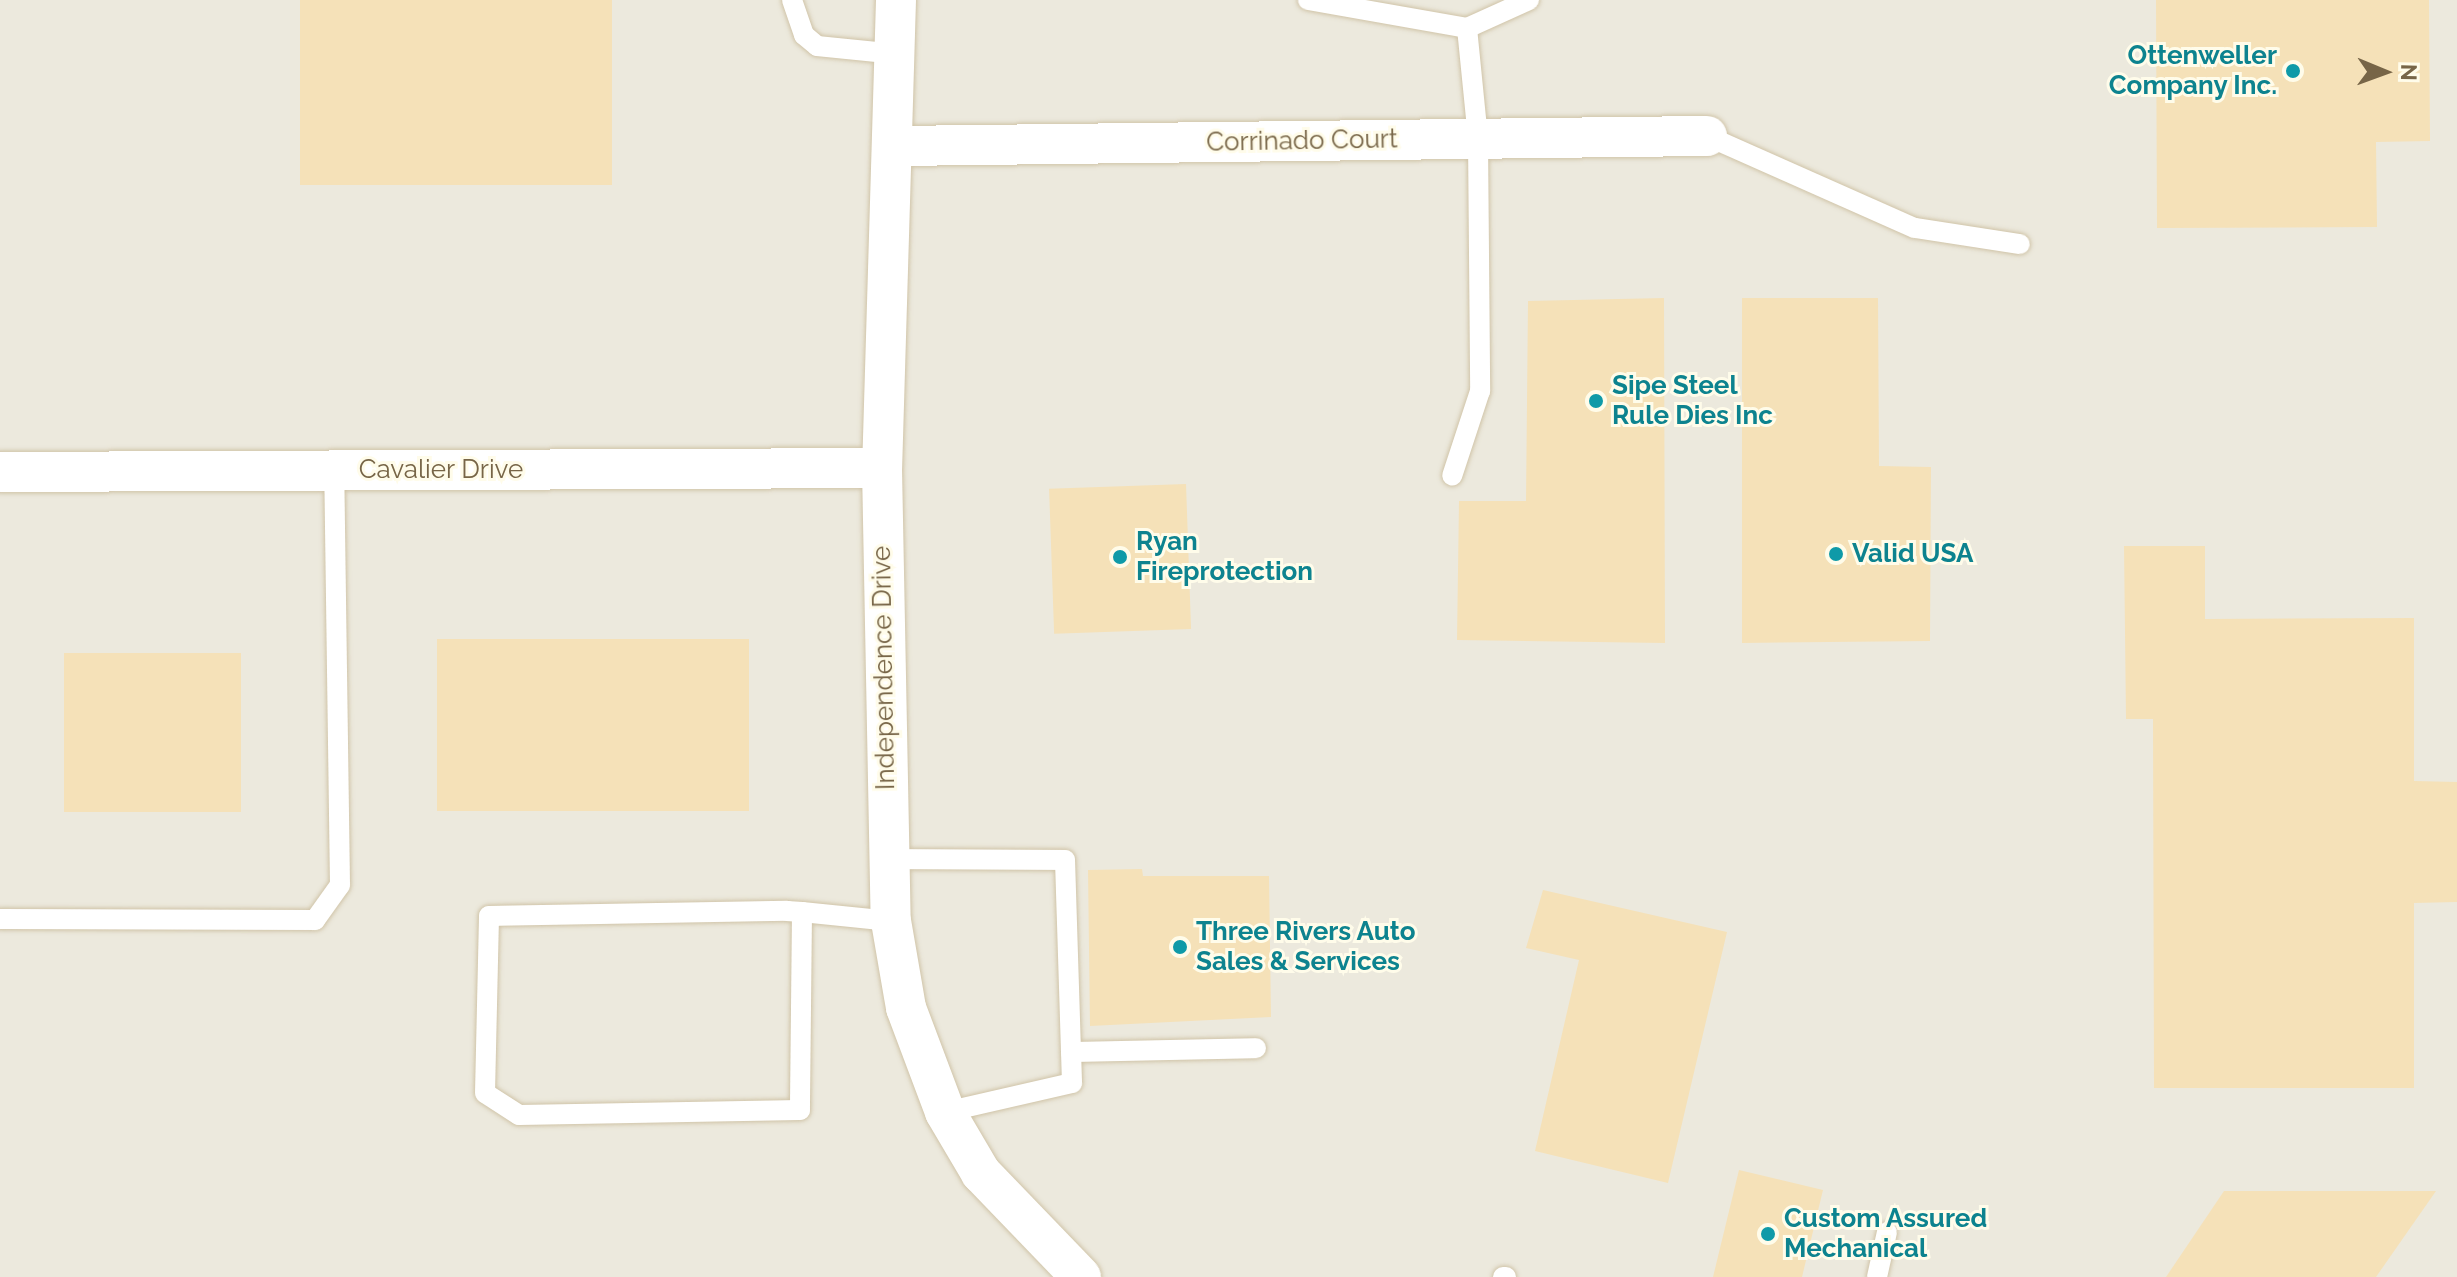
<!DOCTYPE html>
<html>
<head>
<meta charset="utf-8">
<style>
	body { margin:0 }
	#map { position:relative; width:2457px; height:1277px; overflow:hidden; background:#fefae2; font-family:Raleway,sans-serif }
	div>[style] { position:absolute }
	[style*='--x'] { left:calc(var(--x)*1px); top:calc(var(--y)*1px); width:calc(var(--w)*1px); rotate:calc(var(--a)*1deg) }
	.industrial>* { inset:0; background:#ece9dd; transform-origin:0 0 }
	.building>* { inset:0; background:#f5e1b8; transform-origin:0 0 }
	.roads { filter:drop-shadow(0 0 2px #d0c4a8) drop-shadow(0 0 2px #d0c4a8) }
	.service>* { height:20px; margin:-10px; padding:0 10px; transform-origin:10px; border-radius:10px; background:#fff }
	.minor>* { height:40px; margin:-20px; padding:0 20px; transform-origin:20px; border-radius:20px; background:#fff }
	.dots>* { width:22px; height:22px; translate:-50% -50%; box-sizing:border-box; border:4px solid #fffcea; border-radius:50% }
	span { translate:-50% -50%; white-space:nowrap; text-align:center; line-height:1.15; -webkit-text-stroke:6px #fffcea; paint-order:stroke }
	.culture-label { font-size:26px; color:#0d838f; font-weight:700 }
	.right { translate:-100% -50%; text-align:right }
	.left { translate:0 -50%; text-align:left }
	.street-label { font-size:26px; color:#776547 }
	.north { position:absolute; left:2345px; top:32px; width:80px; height:80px; -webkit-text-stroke:6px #fffcea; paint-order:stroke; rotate:91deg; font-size:22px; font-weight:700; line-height:32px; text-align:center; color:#776547 }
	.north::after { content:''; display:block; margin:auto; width:28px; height:36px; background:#776547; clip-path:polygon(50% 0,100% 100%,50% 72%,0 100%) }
</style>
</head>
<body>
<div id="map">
	<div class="industrial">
		<i style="left:0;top:0;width:2457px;height:1277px"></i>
	</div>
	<div class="building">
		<i style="left:300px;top:0;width:312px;height:185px"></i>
		<i style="clip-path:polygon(2156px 0,2429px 0,2430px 141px,2376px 142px,2377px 227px,2157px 228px)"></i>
		<i style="clip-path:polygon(1664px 298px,1665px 643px,1457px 640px,1459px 501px,1526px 501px,1528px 301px)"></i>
		<i style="clip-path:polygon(1742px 298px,1878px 298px,1879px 466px,1931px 467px,1930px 641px,1742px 643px)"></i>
		<i style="left:1186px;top:484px;width:145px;height:137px;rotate:88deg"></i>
		<i style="clip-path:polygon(2124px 546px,2205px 546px,2205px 619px,2414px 618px,2414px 781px,2457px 782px,2457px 902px,2414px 903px,2414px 1088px,2154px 1088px,2153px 719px,2126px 719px)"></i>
		<i style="left:437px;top:639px;width:312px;height:172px"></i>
		<i style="left:64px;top:653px;width:177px;height:159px"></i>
		<i style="clip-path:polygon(1142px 869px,1143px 876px,1269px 876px,1271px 1017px,1090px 1026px,1088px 870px)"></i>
		<i style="clip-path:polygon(1543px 890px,1727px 932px,1668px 1183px,1535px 1151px,1579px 960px,1526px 948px)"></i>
		<i style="clip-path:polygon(1739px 1170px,1823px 1190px,1802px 1277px,1713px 1277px)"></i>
		<i style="clip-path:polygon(2224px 1191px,2436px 1191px,2376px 1277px,2166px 1277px)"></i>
	</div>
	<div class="roads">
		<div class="service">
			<i style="--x:792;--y:0;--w:37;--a:71"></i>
			<i style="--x:804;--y:35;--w:17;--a:40"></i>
			<i style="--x:817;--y:46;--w:80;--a:5.7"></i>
			<i style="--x:1308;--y:0;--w:161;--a:10"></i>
			<i style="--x:1467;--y:28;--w:112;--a:84.3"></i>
			<i style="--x:1478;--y:139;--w:252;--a:89.5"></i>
			<i style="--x:1480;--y:391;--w:89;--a:108.2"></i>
			<i style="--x:1467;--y:28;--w:68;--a:-24.3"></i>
			<i style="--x:1707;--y:136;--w:227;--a:23.9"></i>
			<i style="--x:1915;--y:228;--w:106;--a:8.7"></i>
			<i style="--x:888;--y:859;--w:177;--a:0.3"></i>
			<i style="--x:1065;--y:860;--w:223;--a:88.2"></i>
			<i style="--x:1072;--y:1083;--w:130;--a:167.1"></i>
			<i style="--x:802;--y:912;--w:198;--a:90.6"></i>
			<i style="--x:800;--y:1110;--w:281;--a:179"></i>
			<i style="--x:519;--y:1115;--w:40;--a:-147.1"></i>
			<i style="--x:485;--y:1093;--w:177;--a:-88.7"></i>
			<i style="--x:489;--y:916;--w:298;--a:-1"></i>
			<i style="--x:787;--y:911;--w:15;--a:4"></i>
			<i style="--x:802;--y:912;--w:89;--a:5.8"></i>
			<i style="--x:0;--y:919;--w:315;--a:0.2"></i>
			<i style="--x:315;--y:920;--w:43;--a:-54.5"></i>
			<i style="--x:340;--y:885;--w:414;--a:-90.8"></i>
			<i style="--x:1071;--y:1052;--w:185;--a:-1.2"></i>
			<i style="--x:1503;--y:1277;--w:3;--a:0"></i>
			<i style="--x:1877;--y:1277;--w:46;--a:-77.5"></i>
		</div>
		<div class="minor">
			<i style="--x:896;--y:0;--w:468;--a:91.7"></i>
			<i style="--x:882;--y:468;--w:453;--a:88.9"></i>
			<i style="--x:891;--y:921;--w:88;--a:80.2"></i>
			<i style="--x:906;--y:1008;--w:111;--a:69.4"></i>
			<i style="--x:945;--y:1112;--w:71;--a:59.5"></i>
			<i style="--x:981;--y:1173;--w:144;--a:46.1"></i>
			<i style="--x:897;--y:146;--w:810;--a:-0.71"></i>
			<i style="--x:0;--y:472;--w:882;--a:-0.26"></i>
		</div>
	</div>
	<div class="dots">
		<i style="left:2293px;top:71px;background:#0f9aa8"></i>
		<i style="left:1596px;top:401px;background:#0f9aa8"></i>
		<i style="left:1836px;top:554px;background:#0f9aa8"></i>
		<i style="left:1120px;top:557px;background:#0f9aa8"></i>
		<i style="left:1180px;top:947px;background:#0f9aa8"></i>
		<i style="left:1768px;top:1234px;background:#0f9aa8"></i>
	</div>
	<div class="culture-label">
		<span class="right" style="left:2277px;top:71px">Ottenweller<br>Company Inc.</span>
		<span class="left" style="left:1612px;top:401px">Sipe Steel<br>Rule Dies Inc</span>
		<span class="left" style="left:1136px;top:557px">Ryan<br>Fireprotection</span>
		<span class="left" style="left:1852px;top:554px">Valid USA</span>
		<span class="left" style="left:1196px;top:947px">Three Rivers Auto<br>Sales &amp; Services</span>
		<span class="left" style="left:1784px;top:1234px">Custom Assured<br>Mechanical</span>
	</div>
	<div class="street-label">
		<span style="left:1302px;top:141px;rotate:-1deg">Corrinado Court</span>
		<span style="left:441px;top:470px">Cavalier Drive</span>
		<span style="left:884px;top:668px;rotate:-91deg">Independence Drive</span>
	</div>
	<div class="north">N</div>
</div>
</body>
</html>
